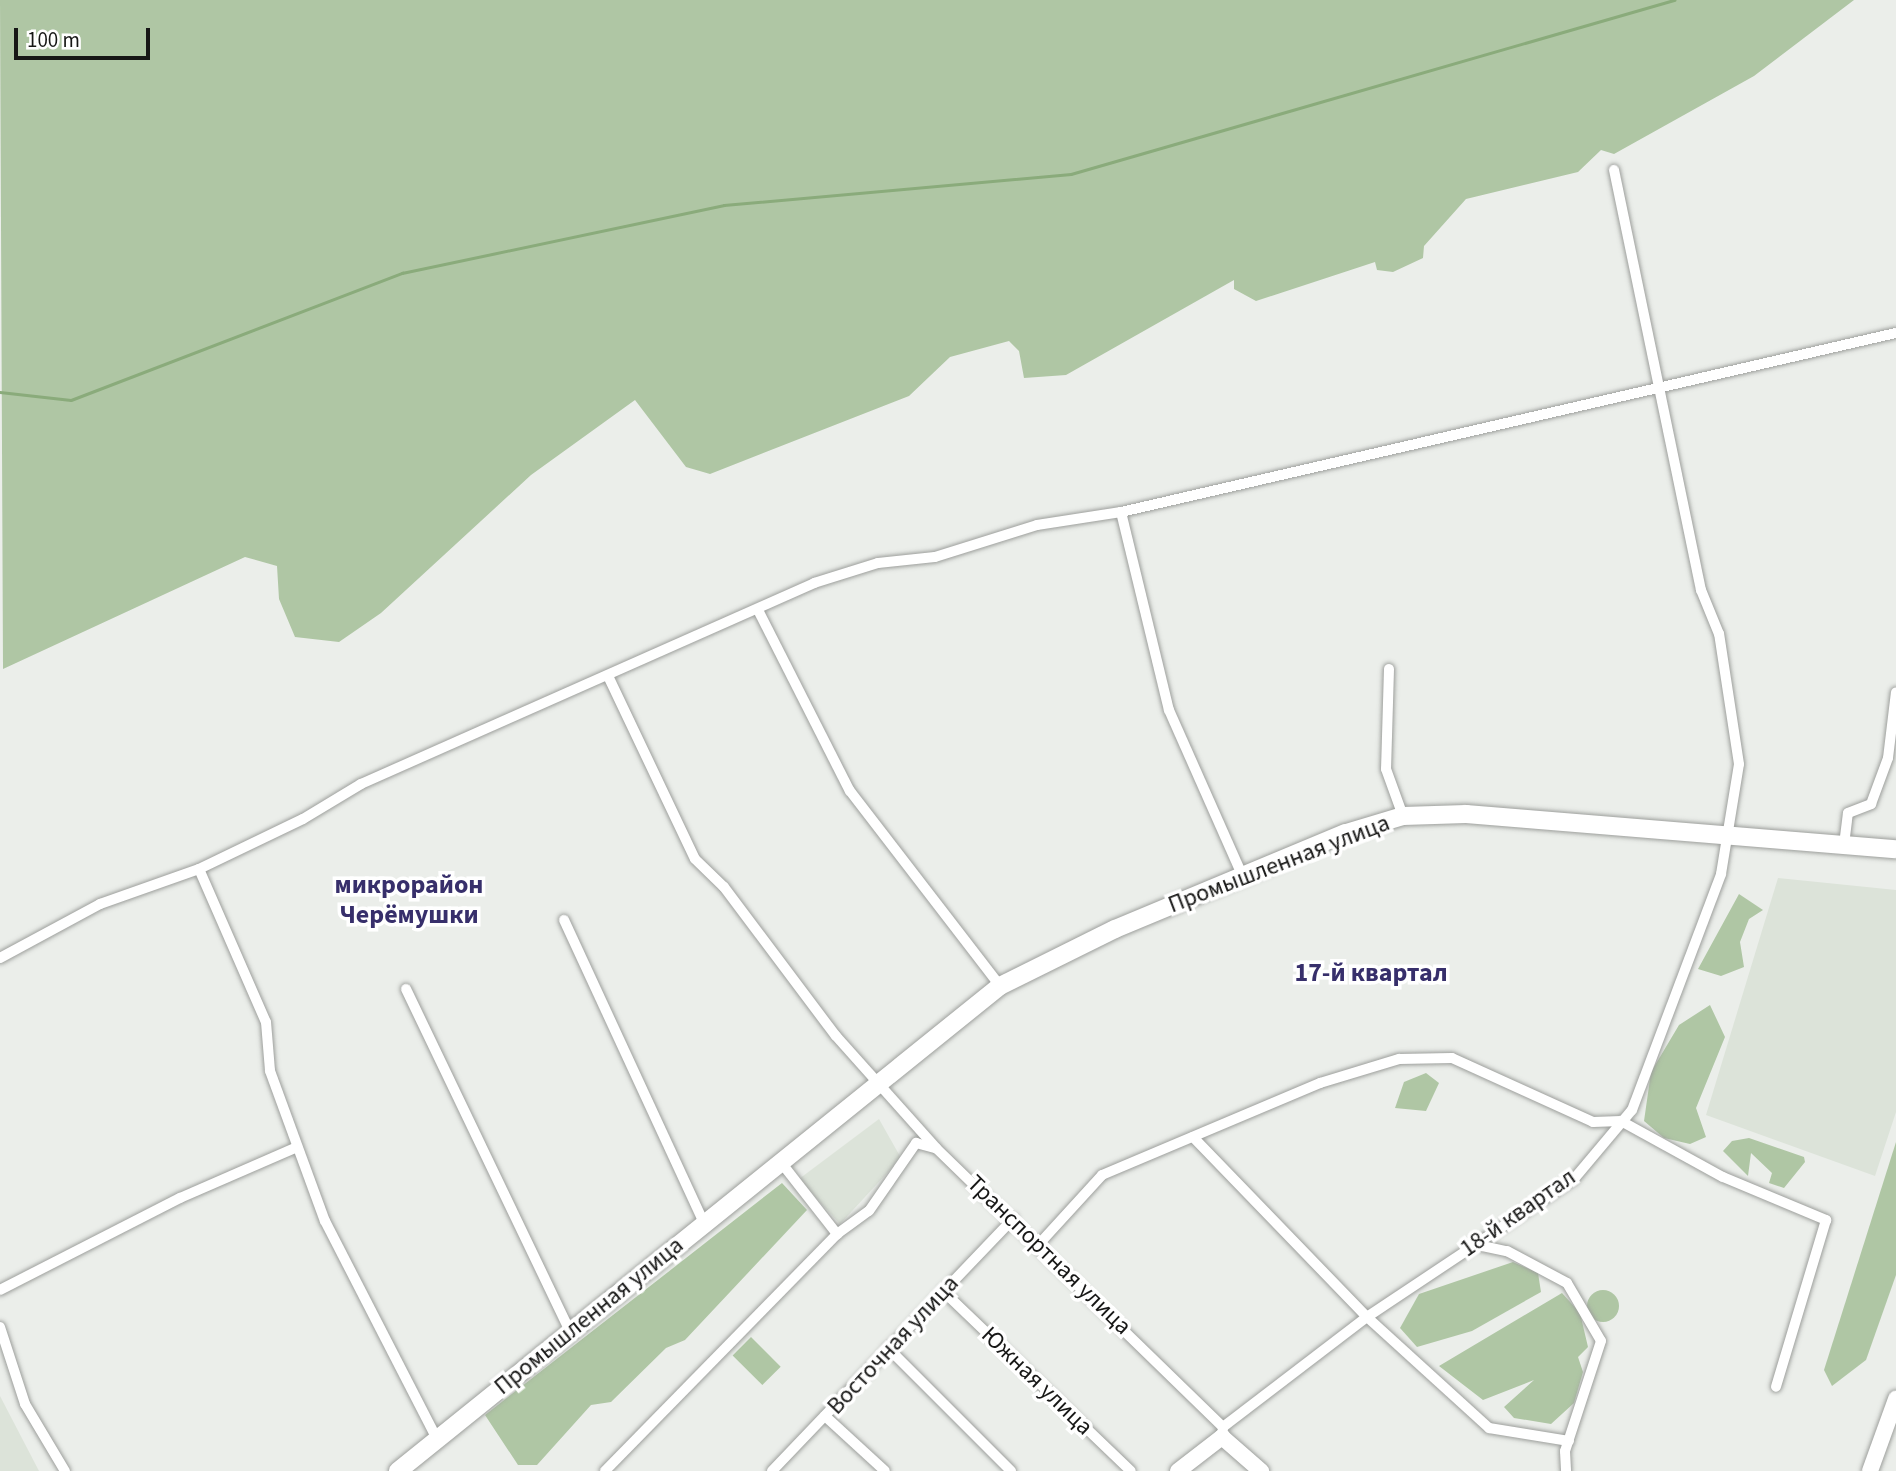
<!DOCTYPE html>
<html>
<head>
<meta charset="utf-8">
<style>
	body { margin:0 }
	#map { position:relative; width:1896px; height:1471px; overflow:hidden; background:#ebeeea; font-family:"Source Sans 3",sans-serif }
	div>[style] { position:absolute }
	[style*='--x'] { left:calc(var(--x)*1px); top:calc(var(--y)*1px); width:calc(var(--w)*1px); rotate:calc(var(--a)*1deg) }
	.built>* { inset:0; background:#dce3d9 }
	.green>* { inset:0; background:#afc6a4; transform-origin:0 0 }
	.round { border-radius:50% }
	.stream>* { height:2.5px; margin:-1.25px; padding:0 1.25px; transform-origin:1.25px; border-radius:1.25px; background:#8aab7b }
	.roads { filter:drop-shadow(0 0 2px #9d9f9c) drop-shadow(0 0 2px #9d9f9c) }
	.street>* { height:10px; margin:-5px; padding:0 5px; transform-origin:5px; border-radius:5px; background:#fff }
	.secondary>* { height:16px; margin:-8px; padding:0 8px; transform-origin:8px; border-radius:8px; background:#fff }
	.primary>* { height:18px; margin:-9px; padding:0 9px; transform-origin:9px; border-radius:9px; background:#fff }
	span { translate:-50% -50%; white-space:nowrap; text-align:center; line-height:1.15; -webkit-text-stroke:7px #fff; paint-order:stroke }
	.street-label { font-size:24px; color:#171716 }
	.neighbourhood-label { font-size:26px; color:#372f6b; font-weight:700 }
	.scale { position:absolute; left:14px; top:28px; width:136px; height:32px; box-sizing:border-box; border:4px solid #171716; border-top:0; padding-left:9px; font-size:21px; line-height:24px; white-space:nowrap; color:#171716; -webkit-text-stroke:5px #fff; paint-order:stroke }
</style>
</head>
<body>
<div id="map">
	<div class="built">
		<i style="clip-path:polygon(1778px 878px,1896px 890px,1896px 1112px,1875px 1176px,1706px 1115px)"></i>
		<i style="clip-path:polygon(879px 1119px,901px 1158px,840px 1224px,799px 1179px)"></i>
		<i style="clip-path:polygon(0 1396px,39px 1471px,0 1471px)"></i>
	</div>
	<div class="green">
		<i style="clip-path:polygon(0 0,1854px 0,1754px 76px,1614px 154px,1601px 150px,1578px 172px,1466px 199px,1424px 246px,1423px 258px,1393px 272px,1377px 270px,1375px 262px,1256px 301px,1234px 289px,1234px 280px,1066px 375px,1024px 378px,1019px 351px,1009px 341px,950px 357px,909px 396px,710px 474px,686px 467px,635px 400px,531px 475px,381px 613px,339px 642px,295px 637px,279px 599px,277px 566px,245px 557px,3px 669px)"></i>
		<i style="clip-path:polygon(1739px 894px,1763px 910px,1749px 919px,1740px 942px,1744px 967px,1721px 976px,1698px 969px)"></i>
		<i style="clip-path:polygon(1710px 1005px,1725px 1037px,1696px 1108px,1706px 1137px,1690px 1144px,1664px 1138px,1644px 1121px,1651px 1072px,1679px 1025px)"></i>
		<i style="clip-path:polygon(1426px 1073px,1439px 1083px,1426px 1111px,1395px 1108px,1404px 1082px)"></i>
		<i style="clip-path:polygon(1749px 1138px,1804px 1157px,1805px 1162px,1784px 1188px,1769px 1183px,1772px 1173px,1751px 1153px,1748px 1176px,1723px 1151px,1732px 1141px)"></i>
		<i style="clip-path:polygon(1896px 1142px,1896px 1275px,1866px 1360px,1832px 1386px,1824px 1370px)"></i>
		<i style="clip-path:polygon(782px 1183px,807px 1210px,685px 1340px,666px 1348px,611px 1402px,591px 1405px,537px 1465px,518px 1465px,485px 1415px)"></i>
		<i style="clip-path:polygon(1513px 1262px,1538px 1273px,1541px 1292px,1472px 1331px,1417px 1347px,1400px 1328px,1419px 1294px)"></i>
		<i class="round" style="left:1587px;top:1290px;width:32px;height:32px"></i>
		<i style="clip-path:polygon(1562px 1293px,1580px 1313px,1588px 1347px,1578px 1357px,1583px 1372px,1574px 1403px,1551px 1424px,1514px 1418px,1504px 1407px,1534px 1380px,1483px 1400px,1439px 1366px)"></i>
		<i style="left:751px;top:1337px;width:42px;height:26px;rotate:45deg"></i>
	</div>
	<div class="stream">
		<i style="--x:0;--y:392;--w:71;--a:6.4"></i>
		<i style="--x:71;--y:400;--w:355;--a:-21"></i>
		<i style="--x:402;--y:273;--w:329;--a:-11.9"></i>
		<i style="--x:724;--y:205;--w:348;--a:-5.1"></i>
		<i style="--x:1071;--y:174;--w:628;--a:-16.1"></i>
	</div>
	<div class="roads">
		<div class="street">
			<i style="--x:1121;--y:512;--w:204;--a:76.4"></i>
			<i style="--x:1169;--y:710;--w:183;--a:66.1"></i>
			<i style="--x:759;--y:612;--w:201;--a:63.1"></i>
			<i style="--x:850;--y:791;--w:246;--a:52.4"></i>
			<i style="--x:1389;--y:669;--w:100;--a:91.7"></i>
			<i style="--x:1386;--y:769;--w:50;--a:70.1"></i>
			<i style="--x:609;--y:678;--w:200;--a:64.6"></i>
			<i style="--x:695;--y:859;--w:40;--a:44"></i>
			<i style="--x:724;--y:887;--w:186;--a:53.1"></i>
			<i style="--x:836;--y:1036;--w:150;--a:48.2"></i>
			<i style="--x:936;--y:1148;--w:400;--a:44.2"></i>
			<i style="--x:1844;--y:845;--w:32;--a:-83"></i>
			<i style="--x:1848;--y:813;--w:25;--a:-21"></i>
			<i style="--x:1871;--y:804;--w:49;--a:-69.7"></i>
			<i style="--x:1888;--y:758;--w:66;--a:-83.1"></i>
			<i style="--x:199;--y:869;--w:167;--a:66.4"></i>
			<i style="--x:266;--y:1022;--w:49;--a:85.3"></i>
			<i style="--x:270;--y:1071;--w:160;--a:69.9"></i>
			<i style="--x:325;--y:1221;--w:245;--a:62.8"></i>
			<i style="--x:564;--y:920;--w:334;--a:65.2"></i>
			<i style="--x:0;--y:958;--w:114;--a:-28.4"></i>
			<i style="--x:100;--y:904;--w:105;--a:-19.5"></i>
			<i style="--x:199;--y:869;--w:115;--a:-25.7"></i>
			<i style="--x:303;--y:819;--w:68;--a:-31.1"></i>
			<i style="--x:361;--y:784;--w:496;--a:-23.9"></i>
			<i style="--x:814;--y:583;--w:67;--a:-17.4"></i>
			<i style="--x:878;--y:563;--w:57;--a:-6"></i>
			<i style="--x:935;--y:557;--w:107;--a:-17.4"></i>
			<i style="--x:1037;--y:525;--w:85;--a:-8.8"></i>
			<i style="--x:1121;--y:512;--w:795;--a:-13.01"></i>
			<i style="--x:406;--y:989;--w:379;--a:64.4"></i>
			<i style="--x:1621;--y:1121;--w:116;--a:28.8"></i>
			<i style="--x:1723;--y:1177;--w:112;--a:22.7"></i>
			<i style="--x:1826;--y:1220;--w:174;--a:106.7"></i>
			<i style="--x:1193;--y:1137;--w:250;--a:46"></i>
			<i style="--x:1367;--y:1317;--w:165;--a:42.3"></i>
			<i style="--x:1489;--y:1428;--w:81;--a:9.2"></i>
			<i style="--x:780;--y:1161;--w:93;--a:52"></i>
			<i style="--x:1040;--y:1243;--w:92;--a:-47.6"></i>
			<i style="--x:1102;--y:1175;--w:237;--a:-22.9"></i>
			<i style="--x:1320;--y:1083;--w:83;--a:-16.9"></i>
			<i style="--x:1399;--y:1059;--w:53;--a:-1.1"></i>
			<i style="--x:1452;--y:1058;--w:155;--a:24.4"></i>
			<i style="--x:1593;--y:1122;--w:28;--a:-2"></i>
			<i style="--x:1473;--y:1244;--w:35;--a:12"></i>
			<i style="--x:1507;--y:1251;--w:68;--a:28.1"></i>
			<i style="--x:1567;--y:1283;--w:67;--a:59.6"></i>
			<i style="--x:1601;--y:1341;--w:116;--a:108.1"></i>
			<i style="--x:1565;--y:1451;--w:20;--a:87"></i>
			<i style="--x:0;--y:1290;--w:202;--a:-27.1"></i>
			<i style="--x:180;--y:1198;--w:125;--a:-23.5"></i>
			<i style="--x:943;--y:1291;--w:260;--a:43.8"></i>
			<i style="--x:0;--y:1327;--w:81;--a:72"></i>
			<i style="--x:25;--y:1404;--w:78;--a:59.2"></i>
			<i style="--x:888;--y:1348;--w:174;--a:45"></i>
			<i style="--x:825;--y:1416;--w:81;--a:42.5"></i>
			<i style="--x:1222;--y:1437;--w:10;--a:-84"></i>
			<i style="--x:1223;--y:1427;--w:181;--a:-37.4"></i>
			<i style="--x:1367;--y:1317;--w:249;--a:-33.7"></i>
			<i style="--x:1574;--y:1179;--w:90;--a:-50"></i>
			<i style="--x:1632;--y:1110;--w:252;--a:-69.3"></i>
			<i style="--x:1721;--y:874;--w:111;--a:-80.7"></i>
			<i style="--x:1739;--y:764;--w:132;--a:-98.7"></i>
			<i style="--x:1719;--y:634;--w:48;--a:-112.2"></i>
			<i style="--x:1701;--y:590;--w:429;--a:-101.7"></i>
			<i style="--x:605;--y:1471;--w:332;--a:-45.6"></i>
			<i style="--x:837;--y:1234;--w:39;--a:-36"></i>
			<i style="--x:869;--y:1211;--w:83;--a:-55.3"></i>
			<i style="--x:916;--y:1143;--w:20;--a:15"></i>
			<i style="--x:772;--y:1471;--w:349;--a:-46.3"></i>
		</div>
		<div class="secondary">
			<i style="--x:1178;--y:1471;--w:56;--a:-37.7"></i>
			<i style="--x:1222;--y:1437;--w:52;--a:41.1"></i>
			<i style="--x:1870;--y:1471;--w:77;--a:-70.1"></i>
		</div>
		<div class="primary">
			<i style="--x:398;--y:1471;--w:773;--a:-38.86"></i>
			<i style="--x:1000;--y:986;--w:128;--a:-26.4"></i>
			<i style="--x:1115;--y:929;--w:250;--a:-22.6"></i>
			<i style="--x:1346;--y:833;--w:59;--a:-16.6"></i>
			<i style="--x:1403;--y:816;--w:63;--a:-1.8"></i>
			<i style="--x:1466;--y:814;--w:431;--a:4.7"></i>
		</div>
	</div>
	<div class="street-label">
		<span style="left:1279px;top:864px;rotate:-21deg">Промышленная улица</span>
		<span style="left:1518px;top:1213px;rotate:-35deg">18-й квартал</span>
		<span style="left:1049px;top:1255px;rotate:44deg">Транспортная улица</span>
		<span style="left:589px;top:1316px;rotate:-39deg">Промышленная улица</span>
		<span style="left:893px;top:1345px;rotate:-47deg">Восточная улица</span>
		<span style="left:1037px;top:1381px;rotate:44deg">Южная улица</span>
	</div>
	<div class="neighbourhood-label">
		<span style="left:409px;top:900px">микрорайон<br>Черёмушки</span>
		<span style="left:1371px;top:973px">17-й квартал</span>
	</div>
	<div class="scale">100 m</div>
</div>
</body>
</html>
